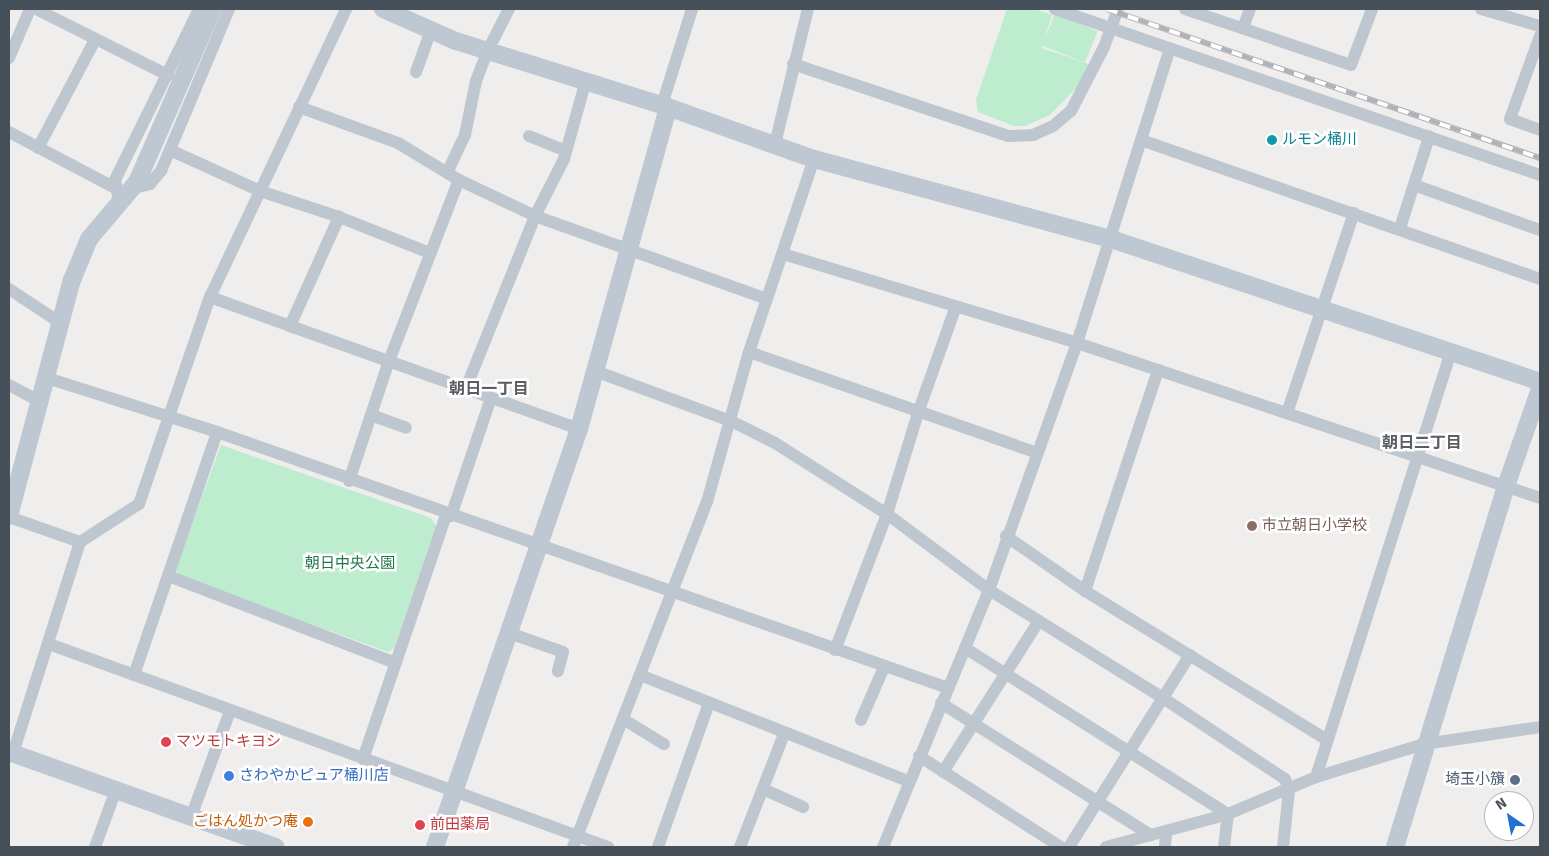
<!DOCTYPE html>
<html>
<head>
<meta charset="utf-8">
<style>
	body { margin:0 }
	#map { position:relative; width:1549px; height:856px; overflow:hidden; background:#f0eded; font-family:Signika,"Noto Sans JP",sans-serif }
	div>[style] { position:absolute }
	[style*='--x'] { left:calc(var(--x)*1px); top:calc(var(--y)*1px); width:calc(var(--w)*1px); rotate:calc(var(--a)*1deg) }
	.green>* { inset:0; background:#bdeccf; transform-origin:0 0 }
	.street>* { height:12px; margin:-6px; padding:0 6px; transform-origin:6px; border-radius:6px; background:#bec7cf }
	.secondary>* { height:18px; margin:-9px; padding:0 9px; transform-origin:9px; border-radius:9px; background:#bec8d3 }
	.rail>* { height:5.5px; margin-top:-2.75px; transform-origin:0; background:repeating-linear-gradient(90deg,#fff 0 11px,#afb2b7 0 22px); box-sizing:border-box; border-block:1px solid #afb2b7 }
	.dots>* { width:14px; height:14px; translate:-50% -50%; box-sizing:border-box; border:2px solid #fff; border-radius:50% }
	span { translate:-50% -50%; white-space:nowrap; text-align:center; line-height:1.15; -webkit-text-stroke:5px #fff; paint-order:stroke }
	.culture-label { font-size:15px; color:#0d838f }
	.left { translate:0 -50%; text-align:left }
	.education-label { font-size:15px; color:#785e54 }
	.park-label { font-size:15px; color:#1c7649 }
	.health-label { font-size:15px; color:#be3a42 }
	.shop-label { font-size:15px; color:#366cbe }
	.service-label { font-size:15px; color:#4e5e75 }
	.right { translate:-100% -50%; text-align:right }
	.food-label { font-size:15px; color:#c56008 }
	.neighbourhood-label { font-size:16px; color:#5a5d61; font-weight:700 }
	.frame { position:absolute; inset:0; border:10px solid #465059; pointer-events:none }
	.north { position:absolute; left:1484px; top:791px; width:50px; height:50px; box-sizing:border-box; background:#fff; border:1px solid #b5b9bd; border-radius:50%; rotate:327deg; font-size:14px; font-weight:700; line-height:20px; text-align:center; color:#465059 }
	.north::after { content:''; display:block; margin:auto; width:18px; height:22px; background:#2370d4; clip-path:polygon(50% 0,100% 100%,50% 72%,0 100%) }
</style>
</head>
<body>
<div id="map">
	<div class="green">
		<i style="clip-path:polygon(1007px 9px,1034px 9px,1052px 15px,1042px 48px,1091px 65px,1084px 80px,1050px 115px,1025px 126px,1014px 126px,978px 112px,976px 100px)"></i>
		<i style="left:1055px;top:14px;width:46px;height:34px;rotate:22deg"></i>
		<i style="clip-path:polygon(221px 445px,431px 518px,436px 526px,394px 648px,388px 652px,179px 576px,175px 570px)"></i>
	</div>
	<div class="street">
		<i style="--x:36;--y:9;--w:148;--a:26.6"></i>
		<i style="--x:1055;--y:9;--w:513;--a:18.89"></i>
		<i style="--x:1185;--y:9;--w:175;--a:18.6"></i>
		<i style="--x:1351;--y:65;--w:60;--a:-69.4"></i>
		<i style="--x:1481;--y:9;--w:61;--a:16.1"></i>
		<i style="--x:1243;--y:28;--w:20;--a:-70"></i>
		<i style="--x:1540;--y:36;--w:88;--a:109.9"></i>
		<i style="--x:1510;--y:119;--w:32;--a:20"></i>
		<i style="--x:9;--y:58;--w:53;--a:-66.8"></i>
		<i style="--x:793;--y:64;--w:227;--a:18.5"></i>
		<i style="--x:1008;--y:136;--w:25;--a:-2"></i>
		<i style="--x:1033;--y:135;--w:22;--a:-24"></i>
		<i style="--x:1053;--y:126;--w:23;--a:-40"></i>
		<i style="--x:1071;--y:111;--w:72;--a:-62.7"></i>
		<i style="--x:1104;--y:47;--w:40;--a:-69.8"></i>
		<i style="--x:416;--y:72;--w:45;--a:-70.3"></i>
		<i style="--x:662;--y:105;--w:101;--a:-72.6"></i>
		<i style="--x:299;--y:107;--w:105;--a:20"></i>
		<i style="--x:398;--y:143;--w:71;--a:31.2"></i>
		<i style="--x:459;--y:180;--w:84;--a:25.3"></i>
		<i style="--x:535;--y:216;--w:246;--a:19.7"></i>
		<i style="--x:9;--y:132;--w:122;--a:27.8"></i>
		<i style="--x:529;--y:136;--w:40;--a:22"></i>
		<i style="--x:1141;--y:140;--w:423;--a:19.2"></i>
		<i style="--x:775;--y:144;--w:139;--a:-76.3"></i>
		<i style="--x:38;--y:148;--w:122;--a:-62.2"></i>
		<i style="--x:170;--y:150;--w:99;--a:24.5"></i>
		<i style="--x:260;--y:191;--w:83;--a:18.2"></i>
		<i style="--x:339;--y:217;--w:98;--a:21.6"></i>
		<i style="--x:447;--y:173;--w:42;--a:-64.7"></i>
		<i style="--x:465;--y:135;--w:55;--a:-78.5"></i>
		<i style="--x:476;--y:81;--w:33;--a:-69"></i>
		<i style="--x:488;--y:50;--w:46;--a:-62.9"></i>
		<i style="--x:1414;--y:185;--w:134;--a:19.7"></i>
		<i style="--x:130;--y:189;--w:21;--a:-14"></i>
		<i style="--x:150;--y:184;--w:17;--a:-50"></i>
		<i style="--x:161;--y:171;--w:176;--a:-67.2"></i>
		<i style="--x:119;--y:202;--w:22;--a:-100"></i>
		<i style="--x:115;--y:180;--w:191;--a:-63.8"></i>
		<i style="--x:1400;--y:228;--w:96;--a:-72.3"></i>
		<i style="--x:783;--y:254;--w:307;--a:16.8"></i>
		<i style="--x:1077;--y:343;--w:488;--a:18.5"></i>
		<i style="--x:9;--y:289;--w:60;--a:33.4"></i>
		<i style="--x:210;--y:297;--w:85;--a:19.9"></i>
		<i style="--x:290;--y:326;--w:120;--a:-65.8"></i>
		<i style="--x:290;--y:326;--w:307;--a:19.6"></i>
		<i style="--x:749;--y:352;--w:305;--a:19.3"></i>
		<i style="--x:595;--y:371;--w:145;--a:20.2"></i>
		<i style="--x:731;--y:421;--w:49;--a:26.6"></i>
		<i style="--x:775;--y:443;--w:133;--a:32.4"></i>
		<i style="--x:887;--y:514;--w:127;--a:36.7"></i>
		<i style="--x:989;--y:590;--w:205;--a:31.8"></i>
		<i style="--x:1163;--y:698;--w:146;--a:33.6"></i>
		<i style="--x:1285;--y:779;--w:12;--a:70"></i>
		<i style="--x:1289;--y:790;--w:57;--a:96"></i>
		<i style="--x:47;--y:378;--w:178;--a:17.6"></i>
		<i style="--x:217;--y:432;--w:775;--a:19.3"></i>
		<i style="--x:9;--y:385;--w:36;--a:28"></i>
		<i style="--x:466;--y:388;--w:185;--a:-68.1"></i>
		<i style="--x:535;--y:216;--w:64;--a:-63"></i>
		<i style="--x:564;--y:159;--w:82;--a:-74.4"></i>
		<i style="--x:1287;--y:413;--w:211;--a:-71.5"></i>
		<i style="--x:371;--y:415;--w:37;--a:20"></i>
		<i style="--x:349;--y:481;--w:126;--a:-71.6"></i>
		<i style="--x:389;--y:361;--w:194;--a:-68.9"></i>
		<i style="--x:451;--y:516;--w:125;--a:-71.3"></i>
		<i style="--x:9;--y:517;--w:75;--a:19.4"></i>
		<i style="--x:80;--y:542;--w:221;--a:107.6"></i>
		<i style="--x:1006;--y:536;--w:96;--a:34.8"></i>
		<i style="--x:1085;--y:591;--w:284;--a:31.6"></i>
		<i style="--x:80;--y:542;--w:70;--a:-32.8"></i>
		<i style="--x:139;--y:504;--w:219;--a:-71.1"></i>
		<i style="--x:210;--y:297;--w:318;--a:-64.7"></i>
		<i style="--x:168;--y:576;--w:244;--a:20.9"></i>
		<i style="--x:1085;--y:591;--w:233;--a:-71.7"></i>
		<i style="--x:509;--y:633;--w:57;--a:19.4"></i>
		<i style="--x:563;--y:652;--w:20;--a:105"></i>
		<i style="--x:49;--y:644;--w:595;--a:19.96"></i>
		<i style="--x:965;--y:648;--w:311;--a:32.3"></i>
		<i style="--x:1228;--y:814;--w:33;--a:97"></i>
		<i style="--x:835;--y:650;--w:146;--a:-69.1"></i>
		<i style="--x:887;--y:514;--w:109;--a:-72.9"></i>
		<i style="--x:919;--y:410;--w:110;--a:-70.4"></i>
		<i style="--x:134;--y:675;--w:257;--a:-71.1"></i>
		<i style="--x:640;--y:675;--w:288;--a:21.6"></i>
		<i style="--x:941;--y:703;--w:248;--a:32.2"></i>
		<i style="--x:623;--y:719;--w:48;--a:31.4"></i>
		<i style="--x:861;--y:720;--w:58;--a:-66.5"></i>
		<i style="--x:919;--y:756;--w:169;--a:32.7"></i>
		<i style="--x:363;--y:759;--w:258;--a:-71.2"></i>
		<i style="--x:943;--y:772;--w:179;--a:-57.6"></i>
		<i style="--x:1316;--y:777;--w:446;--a:-72.4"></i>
		<i style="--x:763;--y:789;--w:44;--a:24.2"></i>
		<i style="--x:191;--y:817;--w:113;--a:-69.8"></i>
		<i style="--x:95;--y:847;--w:61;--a:-69.8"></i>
		<i style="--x:573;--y:847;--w:370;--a:-68.8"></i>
		<i style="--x:707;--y:502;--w:156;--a:-74.4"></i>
		<i style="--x:749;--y:352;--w:204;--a:-71.4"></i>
		<i style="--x:658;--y:847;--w:153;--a:-70.5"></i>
		<i style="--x:740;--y:847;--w:121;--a:-68.7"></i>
		<i style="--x:883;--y:847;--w:278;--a:-67.6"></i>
		<i style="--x:989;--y:590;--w:262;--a:-70.4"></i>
		<i style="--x:1077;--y:343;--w:309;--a:-72.5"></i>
		<i style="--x:1069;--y:847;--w:227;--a:-57.8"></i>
		<i style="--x:1106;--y:847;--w:126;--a:-15.1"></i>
		<i style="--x:1228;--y:814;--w:95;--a:-22.8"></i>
		<i style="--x:1316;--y:777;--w:113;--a:-17"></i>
		<i style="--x:1424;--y:744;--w:117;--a:-8.3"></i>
		<i style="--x:1165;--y:847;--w:16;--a:-86"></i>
	</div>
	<div class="secondary">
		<i style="--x:383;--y:9;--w:80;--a:23.7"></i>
		<i style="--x:456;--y:41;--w:216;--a:17.3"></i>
		<i style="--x:662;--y:105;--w:161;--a:19.6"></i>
		<i style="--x:814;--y:159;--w:308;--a:15.1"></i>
		<i style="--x:1111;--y:239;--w:452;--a:18.4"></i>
		<i style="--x:9;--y:516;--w:244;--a:-75.1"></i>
		<i style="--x:72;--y:280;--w:44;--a:-67.5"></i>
		<i style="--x:89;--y:239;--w:75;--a:-49.9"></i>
		<i style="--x:137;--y:182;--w:189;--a:-66.3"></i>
		<i style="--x:9;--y:752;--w:283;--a:19.6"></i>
		<i style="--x:435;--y:847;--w:442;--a:-71"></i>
		<i style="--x:579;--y:429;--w:334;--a:-74.5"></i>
		<i style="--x:1395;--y:847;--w:378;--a:-72.9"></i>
		<i style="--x:1506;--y:486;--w:103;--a:-70.7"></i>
	</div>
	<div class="rail">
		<i style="--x:1107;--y:9;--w:458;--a:19"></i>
	</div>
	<div class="dots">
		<i style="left:1272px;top:140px;background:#0f9aa8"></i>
		<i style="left:1252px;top:526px;background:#8d6e63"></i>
		<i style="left:166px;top:742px;background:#e0444e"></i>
		<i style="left:229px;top:776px;background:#3f7fe0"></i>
		<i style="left:1515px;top:780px;background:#5c6f8a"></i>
		<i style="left:308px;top:822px;background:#e8710a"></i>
		<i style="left:420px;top:825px;background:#e0444e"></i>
	</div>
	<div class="culture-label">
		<span class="left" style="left:1282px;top:140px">ルモン桶川</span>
	</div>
	<div class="education-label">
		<span class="left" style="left:1262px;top:526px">市立朝日小学校</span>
	</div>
	<div class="park-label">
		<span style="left:350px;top:564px">朝日中央公園</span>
	</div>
	<div class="health-label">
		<span class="left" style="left:176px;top:742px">マツモトキヨシ</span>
		<span class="left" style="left:430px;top:825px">前田薬局</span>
	</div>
	<div class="shop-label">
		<span class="left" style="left:239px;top:776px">さわやかピュア桶川店</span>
	</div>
	<div class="service-label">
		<span class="right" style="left:1505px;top:780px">埼玉小籏</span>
	</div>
	<div class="food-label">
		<span class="right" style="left:298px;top:822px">ごはん処かつ庵</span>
	</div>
	<div class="neighbourhood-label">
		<span style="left:489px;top:389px">朝日一丁目</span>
		<span style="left:1422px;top:443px">朝日二丁目</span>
	</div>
	<div class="frame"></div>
	<div class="north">N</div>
</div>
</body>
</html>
